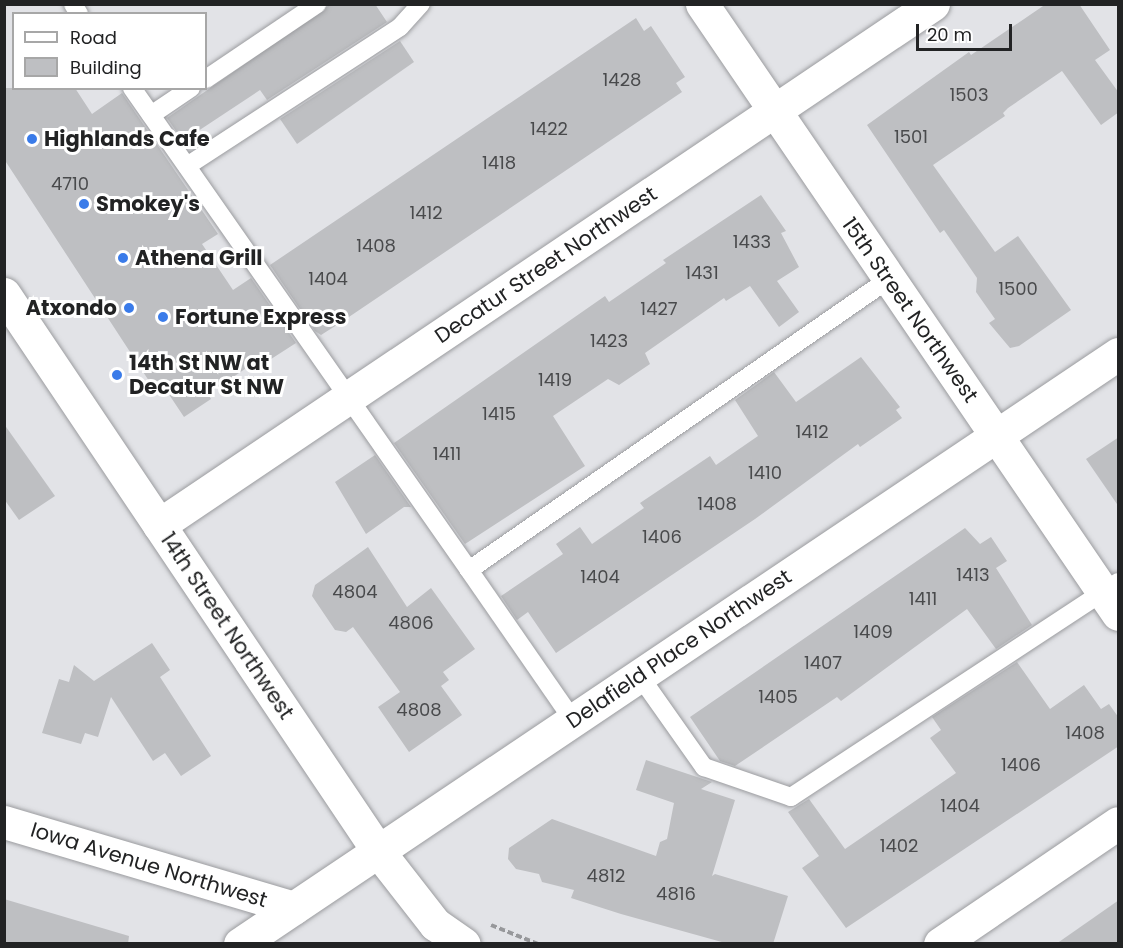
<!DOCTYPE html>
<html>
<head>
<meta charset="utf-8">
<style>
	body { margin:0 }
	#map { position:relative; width:1123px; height:948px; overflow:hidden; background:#e2e3e7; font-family:Poppins,sans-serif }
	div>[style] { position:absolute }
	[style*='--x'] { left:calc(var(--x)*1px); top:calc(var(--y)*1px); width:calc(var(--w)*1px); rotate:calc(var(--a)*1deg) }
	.building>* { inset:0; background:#bebfc2 }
	.path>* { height:4px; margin-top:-2px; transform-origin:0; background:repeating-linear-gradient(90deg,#97989b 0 6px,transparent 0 9px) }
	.roads { filter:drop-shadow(0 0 2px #9b9c9f) drop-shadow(0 0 2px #9b9c9f) }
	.lane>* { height:18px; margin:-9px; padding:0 9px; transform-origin:9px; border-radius:9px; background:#fff }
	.street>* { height:33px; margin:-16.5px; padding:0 16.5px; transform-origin:16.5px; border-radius:16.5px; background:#fff }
	.secondary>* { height:33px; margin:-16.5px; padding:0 16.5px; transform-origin:16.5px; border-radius:16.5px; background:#fff }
	.dots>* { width:16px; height:16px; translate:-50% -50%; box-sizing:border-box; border:3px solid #fff; border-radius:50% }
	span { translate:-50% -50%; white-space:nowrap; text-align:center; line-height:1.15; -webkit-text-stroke:6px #fff; paint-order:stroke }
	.number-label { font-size:18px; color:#494a4c }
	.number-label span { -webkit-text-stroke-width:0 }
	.poi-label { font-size:21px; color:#222324; font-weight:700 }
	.left { translate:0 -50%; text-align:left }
	.right { translate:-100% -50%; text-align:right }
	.street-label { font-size:21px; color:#222324 }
	.frame { position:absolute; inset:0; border:6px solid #222324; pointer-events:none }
	.legend { position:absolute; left:12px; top:12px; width:195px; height:78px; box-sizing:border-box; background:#fff; border:2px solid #a7a7a7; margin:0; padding:8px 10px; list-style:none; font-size:18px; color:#222324 }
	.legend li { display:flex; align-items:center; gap:12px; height:30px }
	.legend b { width:30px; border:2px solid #a7a7a7 }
	.scale { position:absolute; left:916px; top:24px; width:96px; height:27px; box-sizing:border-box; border:3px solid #222324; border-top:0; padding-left:8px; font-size:18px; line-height:21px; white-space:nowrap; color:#222324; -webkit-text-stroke:4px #fff; paint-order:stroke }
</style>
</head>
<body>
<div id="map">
	<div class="building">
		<i style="clip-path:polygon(331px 4px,375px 4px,387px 22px,267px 100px,260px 90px,183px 141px,167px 118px)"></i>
		<i style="clip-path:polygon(1046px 4px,1079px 4px,1110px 50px,1095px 60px,1119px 93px,1119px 112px,1101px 125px,1062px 71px,1008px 108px,1003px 113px,1005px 116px,933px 165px,995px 252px,1018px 236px,1071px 310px,1019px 346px,1010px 348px,989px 323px,995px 319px,976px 292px,977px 278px,944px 230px,940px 233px,867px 125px,969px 52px,971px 55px)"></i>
		<i style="clip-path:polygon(636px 18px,644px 31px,651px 26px,685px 77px,676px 83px,682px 92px,340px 323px,321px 335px,315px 331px,270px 265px)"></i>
		<i style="clip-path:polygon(400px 41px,414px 62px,297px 144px,280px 119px)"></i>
		<i style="clip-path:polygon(4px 88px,75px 88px,92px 114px,122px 93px,218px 234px,202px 244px,233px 290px,251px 278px,296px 343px,268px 361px,264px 356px,208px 394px,211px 399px,184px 417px,160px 381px,151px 384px,4px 159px)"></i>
		<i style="clip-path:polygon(761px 195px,786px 231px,781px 233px,799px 267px,777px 281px,799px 312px,779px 327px,750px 286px,726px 301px,724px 298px,645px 353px,650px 364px,619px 385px,608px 379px,553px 416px,585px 466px,465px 544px,394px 443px,605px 296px,609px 302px,666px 263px,663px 260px)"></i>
		<i style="clip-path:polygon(861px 357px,900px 407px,896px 410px,902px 418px,860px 447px,858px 444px,755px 519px,556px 653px,528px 612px,517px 620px,501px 596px,563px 554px,556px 544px,580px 527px,592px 544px,644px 508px,640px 503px,710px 456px,716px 465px,758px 436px,735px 400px,774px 372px,796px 402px)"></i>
		<i style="clip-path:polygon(4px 424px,55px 496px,19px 520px,4px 499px)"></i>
		<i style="clip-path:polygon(1119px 437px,1119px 507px,1086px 459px)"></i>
		<i style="clip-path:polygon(375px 455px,411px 507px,404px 507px,366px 534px,335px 482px)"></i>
		<i style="clip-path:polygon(965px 528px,980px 544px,991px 537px,1007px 561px,996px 568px,1032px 625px,996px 649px,967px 609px,841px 701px,837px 697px,735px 766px,720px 761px,690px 717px)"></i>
		<i style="clip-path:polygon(368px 547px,407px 607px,431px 588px,475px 649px,443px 672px,449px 680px,441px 686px,462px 715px,409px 752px,378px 707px,400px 692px,353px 627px,346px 632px,335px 630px,312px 596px,315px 585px)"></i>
		<i style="clip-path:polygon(152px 643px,170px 670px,160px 677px,211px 756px,181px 776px,165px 753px,153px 761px,111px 697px,98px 737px,85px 733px,81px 744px,42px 733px,59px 679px,69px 682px,74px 665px,94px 681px)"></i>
		<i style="clip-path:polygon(1017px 662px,1050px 709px,1084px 685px,1101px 709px,1109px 704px,1119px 718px,1119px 746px,846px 928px,802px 868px,819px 856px,788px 812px,809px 799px,845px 849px,956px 773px,930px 738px,941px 730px,932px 717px)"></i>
		<i style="clip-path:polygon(646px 760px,712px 782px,701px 789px,735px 800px,712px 876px,715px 874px,788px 896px,773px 944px,729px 944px,621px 914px,571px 898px,574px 890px,542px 882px,539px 874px,516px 869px,508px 859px,509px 848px,552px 819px,656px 856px,660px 842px,667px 839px,674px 803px,636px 790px)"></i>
		<i style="clip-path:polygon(4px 899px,129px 936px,128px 944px,4px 944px)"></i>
		<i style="clip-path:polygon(1119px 900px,1119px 944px,1056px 944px)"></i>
	</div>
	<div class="path">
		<i style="--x:491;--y:925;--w:51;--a:22"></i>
	</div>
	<div class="roads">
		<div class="lane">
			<i style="--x:73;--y:4;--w:12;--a:59"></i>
			<i style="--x:206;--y:79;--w:134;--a:-34"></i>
			<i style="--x:132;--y:88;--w:588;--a:55.04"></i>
			<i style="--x:469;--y:570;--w:511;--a:-34.72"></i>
			<i style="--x:151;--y:115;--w:48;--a:-34"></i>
			<i style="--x:187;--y:166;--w:254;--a:-33.1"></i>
			<i style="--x:400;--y:27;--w:31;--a:-48"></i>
			<i style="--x:469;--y:570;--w:183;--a:55.3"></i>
			<i style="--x:639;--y:675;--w:113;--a:54.8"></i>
			<i style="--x:704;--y:767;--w:92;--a:19"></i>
			<i style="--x:791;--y:797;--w:391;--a:-33.3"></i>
		</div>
		<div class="street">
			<i style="--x:702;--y:4;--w:738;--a:55.71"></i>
			<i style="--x:159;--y:525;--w:933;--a:-33.95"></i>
			<i style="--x:4;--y:822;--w:302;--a:16.5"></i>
			<i style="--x:240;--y:944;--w:1058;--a:-33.9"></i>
			<i style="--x:940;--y:944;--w:215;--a:-34.2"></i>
		</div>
		<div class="secondary">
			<i style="--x:4;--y:294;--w:671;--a:56.12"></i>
			<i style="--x:378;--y:851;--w:93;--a:52"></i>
			<i style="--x:435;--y:924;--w:35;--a:35"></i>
		</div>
	</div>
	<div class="dots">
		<i style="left:32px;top:139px;background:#3a7be9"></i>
		<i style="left:84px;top:204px;background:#3a7be9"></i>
		<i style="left:123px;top:258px;background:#3a7be9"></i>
		<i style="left:129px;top:308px;background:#3a7be9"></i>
		<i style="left:163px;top:317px;background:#3a7be9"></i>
		<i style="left:117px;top:375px;background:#3a7be9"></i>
	</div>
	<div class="number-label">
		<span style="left:622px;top:80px">1428</span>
		<span style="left:969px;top:95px">1503</span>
		<span style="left:549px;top:129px">1422</span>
		<span style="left:911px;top:137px">1501</span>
		<span style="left:499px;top:163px">1418</span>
		<span style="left:70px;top:184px">4710</span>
		<span style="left:426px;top:213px">1412</span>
		<span style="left:752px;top:242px">1433</span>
		<span style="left:376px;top:246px">1408</span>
		<span style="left:702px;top:273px">1431</span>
		<span style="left:328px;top:279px">1404</span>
		<span style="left:1018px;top:289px">1500</span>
		<span style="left:659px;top:309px">1427</span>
		<span style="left:609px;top:341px">1423</span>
		<span style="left:555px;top:380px">1419</span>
		<span style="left:499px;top:414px">1415</span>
		<span style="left:812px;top:432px">1412</span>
		<span style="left:447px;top:454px">1411</span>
		<span style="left:765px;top:473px">1410</span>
		<span style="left:717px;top:504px">1408</span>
		<span style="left:662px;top:537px">1406</span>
		<span style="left:973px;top:575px">1413</span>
		<span style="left:600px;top:577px">1404</span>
		<span style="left:355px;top:592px">4804</span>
		<span style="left:923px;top:599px">1411</span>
		<span style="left:411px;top:623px">4806</span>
		<span style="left:873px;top:632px">1409</span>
		<span style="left:823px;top:663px">1407</span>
		<span style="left:778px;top:697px">1405</span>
		<span style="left:419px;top:710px">4808</span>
		<span style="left:1085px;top:733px">1408</span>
		<span style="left:1021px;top:765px">1406</span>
		<span style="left:960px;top:806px">1404</span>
		<span style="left:899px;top:846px">1402</span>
		<span style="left:606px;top:876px">4812</span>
		<span style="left:676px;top:894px">4816</span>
	</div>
	<div class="poi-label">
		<span class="left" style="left:44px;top:139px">Highlands Cafe</span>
		<span class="left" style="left:96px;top:204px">Smokey's</span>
		<span class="left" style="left:135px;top:258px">Athena Grill</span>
		<span class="right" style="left:117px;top:308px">Atxondo</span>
		<span class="left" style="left:175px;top:317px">Fortune Express</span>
		<span class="left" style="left:129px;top:375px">14th St NW at<br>Decatur St NW</span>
	</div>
	<div class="street-label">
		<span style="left:546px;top:265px;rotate:-34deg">Decatur Street Northwest</span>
		<span style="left:910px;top:310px;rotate:55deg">15th Street Northwest</span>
		<span style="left:227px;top:626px;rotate:56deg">14th Street Northwest</span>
		<span style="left:679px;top:649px;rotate:-34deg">Delafield Place Northwest</span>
		<span style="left:149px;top:865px;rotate:17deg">Iowa Avenue Northwest</span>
	</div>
	<div class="frame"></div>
	<ul class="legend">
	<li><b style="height:8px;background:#fff"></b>Road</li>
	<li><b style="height:16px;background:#bebfc2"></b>Building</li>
	</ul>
	<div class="scale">20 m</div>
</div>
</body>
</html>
